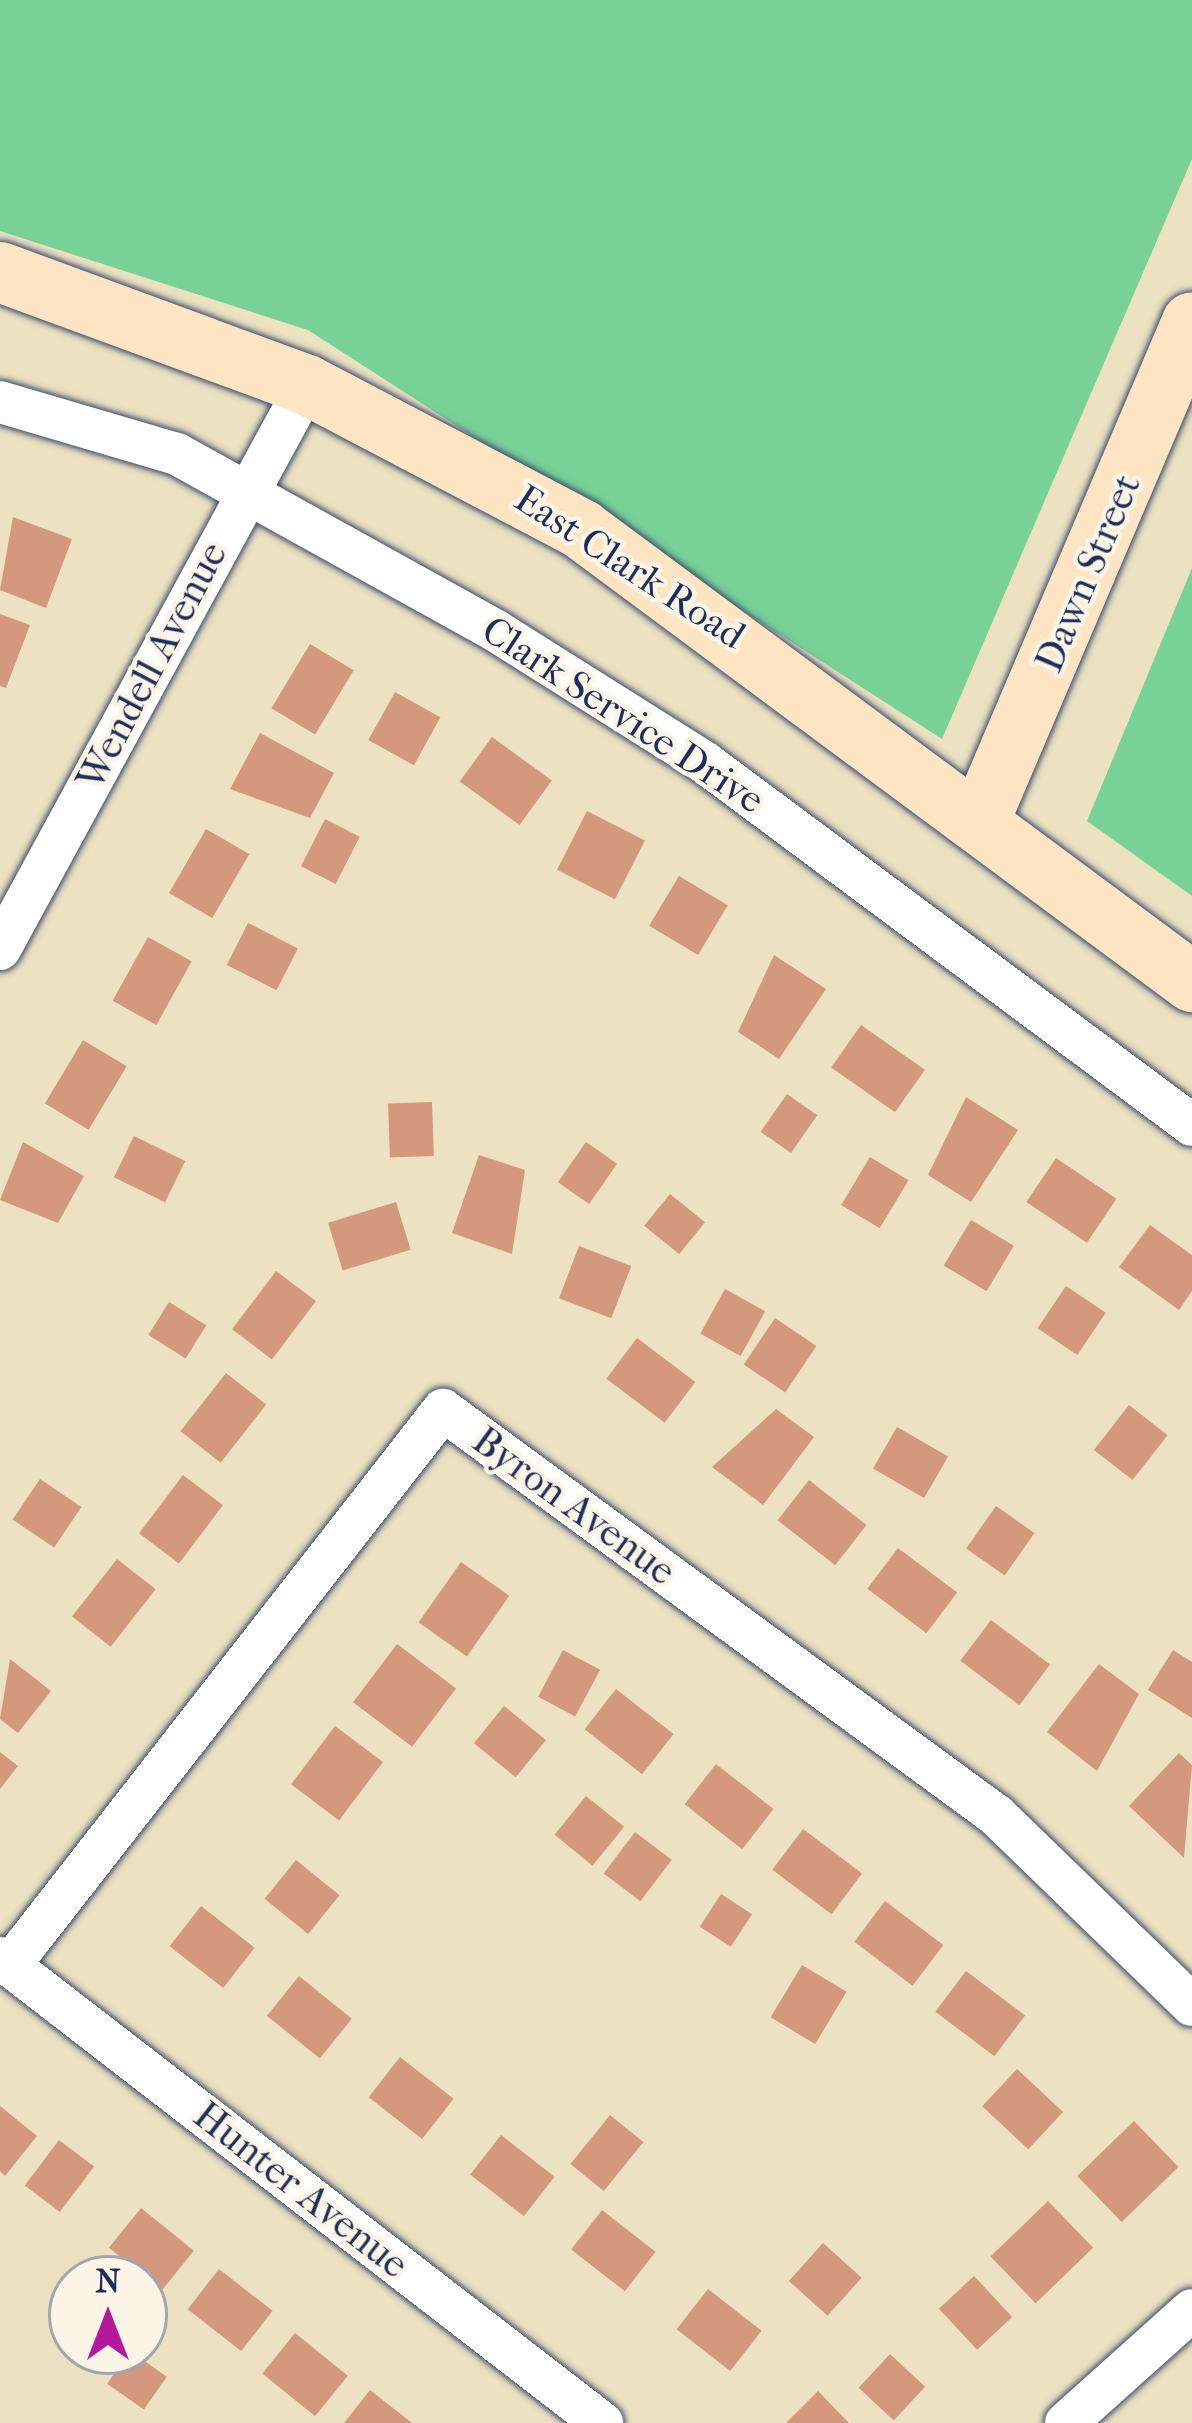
<!DOCTYPE html>
<html>
<head>
<meta charset="utf-8">
<style>
	body { margin:0 }
	#map { position:relative; width:1192px; height:2423px; overflow:hidden; background:#ece2c1; font-family:"IM FELL French Canon",serif }
	div>[style] { position:absolute }
	[style*='--x'] { left:calc(var(--x)*1px); top:calc(var(--y)*1px); width:calc(var(--w)*1px); rotate:calc(var(--a)*1deg) }
	.green>* { inset:0; background:#78d298 }
	.building>* { inset:0; background:#d4987f; transform-origin:0 0 }
	.roads { filter:drop-shadow(0 0 3px #3a4a6d) drop-shadow(0 0 3px #3a4a6d) }
	.street>* { height:42px; margin:-21px; padding:0 21px; transform-origin:21px; border-radius:21px; background:#fff }
	.secondary>* { height:60px; margin:-30px; padding:0 30px; transform-origin:30px; border-radius:30px; background:#fde5c4 }
	span { translate:-50% -50%; white-space:nowrap; text-align:center; line-height:1.15; -webkit-text-stroke:9px #fcf5e5; paint-order:stroke }
	.street-label { font-size:39px; color:#1b2f5e }
	.north { position:absolute; left:48px; top:2255px; width:120px; height:120px; box-sizing:border-box; background:#fcf5e5; border:3px solid #a2a6af; border-radius:50%; rotate:0deg; font-size:33px; font-weight:700; line-height:48px; text-align:center; color:#1b2f5e }
	.north::after { content:''; display:block; margin:auto; width:42px; height:54px; background:#b5179e; clip-path:polygon(50% 0,100% 100%,50% 72%,0 100%) }
</style>
</head>
<body>
<div id="map">
	<div class="green">
		<i style="clip-path:polygon(0 0,1192px 0,1192px 159px,942px 739px,308px 330px,0 231px)"></i>
		<i style="clip-path:polygon(1192px 568px,1192px 896px,1087px 821px)"></i>
	</div>
	<div class="building">
		<i style="clip-path:polygon(13px 517px,72px 539px,46px 608px,0 590px)"></i>
		<i style="clip-path:polygon(0 614px,30px 625px,6px 688px,0 686px)"></i>
		<i style="left:310px;top:644px;width:51px;height:75px;rotate:31deg"></i>
		<i style="left:395px;top:692px;width:52px;height:55px;rotate:29deg"></i>
		<i style="clip-path:polygon(260px 733px,334px 773px,310px 818px,230px 789px)"></i>
		<i style="left:492px;top:737px;width:74px;height:55px;rotate:36deg"></i>
		<i style="left:587px;top:811px;width:65px;height:66px;rotate:27deg"></i>
		<i style="left:325px;top:819px;width:39px;height:53px;rotate:27deg"></i>
		<i style="left:206px;top:829px;width:50px;height:74px;rotate:30deg"></i>
		<i style="left:679px;top:876px;width:57px;height:58px;rotate:31deg"></i>
		<i style="left:248px;top:923px;width:56px;height:47px;rotate:27deg"></i>
		<i style="left:148px;top:937px;width:50px;height:73px;rotate:29deg"></i>
		<i style="clip-path:polygon(774px 955px,826px 989px,779px 1059px,738px 1032px)"></i>
		<i style="left:861px;top:1025px;width:78px;height:52px;rotate:35deg"></i>
		<i style="left:83px;top:1040px;width:51px;height:74px;rotate:31deg"></i>
		<i style="left:787px;top:1094px;width:37px;height:46px;rotate:35deg"></i>
		<i style="clip-path:polygon(966px 1097px,1018px 1130px,971px 1202px,928px 1175px)"></i>
		<i style="left:432px;top:1102px;width:54px;height:44px;rotate:88deg"></i>
		<i style="left:134px;top:1136px;width:57px;height:46px;rotate:26deg"></i>
		<i style="clip-path:polygon(23px 1142px,84px 1176px,58px 1223px,0 1200px)"></i>
		<i style="left:586px;top:1142px;width:38px;height:49px;rotate:35deg"></i>
		<i style="clip-path:polygon(479px 1155px,525px 1170px,512px 1254px,452px 1233px)"></i>
		<i style="left:870px;top:1157px;width:45px;height:56px;rotate:31deg"></i>
		<i style="left:1056px;top:1158px;width:73px;height:53px;rotate:34deg"></i>
		<i style="left:670px;top:1194px;width:45px;height:41px;rotate:39deg"></i>
		<i style="left:396px;top:1202px;width:50px;height:71px;rotate:73deg"></i>
		<i style="left:971px;top:1220px;width:50px;height:53px;rotate:31deg"></i>
		<i style="clip-path:polygon(1150px 1225px,1192px 1255px,1192px 1291px,1179px 1310px,1119px 1267px)"></i>
		<i style="left:579px;top:1246px;width:56px;height:56px;rotate:21deg"></i>
		<i style="left:276px;top:1271px;width:50px;height:73px;rotate:37deg"></i>
		<i style="left:1066px;top:1286px;width:48px;height:51px;rotate:34deg"></i>
		<i style="left:725px;top:1289px;width:46px;height:51px;rotate:29deg"></i>
		<i style="left:169px;top:1302px;width:44px;height:39px;rotate:32deg"></i>
		<i style="left:775px;top:1318px;width:50px;height:56px;rotate:34deg"></i>
		<i style="left:637px;top:1338px;width:73px;height:51px;rotate:37deg"></i>
		<i style="left:226px;top:1373px;width:51px;height:74px;rotate:38deg"></i>
		<i style="left:1129px;top:1405px;width:49px;height:57px;rotate:38deg"></i>
		<i style="clip-path:polygon(776px 1409px,814px 1437px,763px 1505px,712px 1467px)"></i>
		<i style="left:897px;top:1427px;width:59px;height:48px;rotate:30deg"></i>
		<i style="left:183px;top:1475px;width:50px;height:73px;rotate:37deg"></i>
		<i style="left:40px;top:1479px;width:50px;height:49px;rotate:34deg"></i>
		<i style="left:809px;top:1480px;width:73px;height:51px;rotate:38deg"></i>
		<i style="left:996px;top:1506px;width:47px;height:52px;rotate:35deg"></i>
		<i style="left:898px;top:1548px;width:74px;height:51px;rotate:37deg"></i>
		<i style="left:117px;top:1559px;width:49px;height:73px;rotate:38deg"></i>
		<i style="left:461px;top:1562px;width:59px;height:74px;rotate:35deg"></i>
		<i style="left:991px;top:1620px;width:74px;height:51px;rotate:37deg"></i>
		<i style="left:397px;top:1644px;width:74px;height:73px;rotate:37deg"></i>
		<i style="left:563px;top:1650px;width:42px;height:53px;rotate:28deg"></i>
		<i style="clip-path:polygon(1173px 1650px,1192px 1662px,1192px 1718px,1148px 1690px)"></i>
		<i style="clip-path:polygon(10px 1659px,51px 1691px,18px 1733px,0 1719px)"></i>
		<i style="clip-path:polygon(1099px 1664px,1139px 1694px,1097px 1771px,1047px 1732px)"></i>
		<i style="left:616px;top:1689px;width:73px;height:51px;rotate:38deg"></i>
		<i style="left:504px;top:1706px;width:54px;height:48px;rotate:39deg"></i>
		<i style="left:335px;top:1726px;width:60px;height:73px;rotate:37deg"></i>
		<i style="clip-path:polygon(0 1752px,18px 1766px,0 1789px)"></i>
		<i style="clip-path:polygon(1179px 1753px,1192px 1765px,1184px 1858px,1129px 1806px)"></i>
		<i style="left:716px;top:1764px;width:73px;height:51px;rotate:38deg"></i>
		<i style="left:586px;top:1796px;width:49px;height:50px;rotate:39deg"></i>
		<i style="left:803px;top:1829px;width:74px;height:51px;rotate:37deg"></i>
		<i style="left:635px;top:1832px;width:46px;height:52px;rotate:37deg"></i>
		<i style="left:296px;top:1860px;width:56px;height:50px;rotate:39deg"></i>
		<i style="left:721px;top:1894px;width:37px;height:39px;rotate:33deg"></i>
		<i style="left:885px;top:1901px;width:73px;height:51px;rotate:37deg"></i>
		<i style="left:201px;top:1906px;width:68px;height:51px;rotate:38deg"></i>
		<i style="left:802px;top:1965px;width:52px;height:61px;rotate:31deg"></i>
		<i style="left:966px;top:1971px;width:74px;height:51px;rotate:37deg"></i>
		<i style="left:299px;top:1976px;width:68px;height:51px;rotate:39deg"></i>
		<i style="left:400px;top:2057px;width:68px;height:51px;rotate:38deg"></i>
		<i style="left:1017px;top:2069px;width:63px;height:51px;rotate:43deg"></i>
		<i style="clip-path:polygon(0 2106px,37px 2136px,5px 2176px,0 2171px)"></i>
		<i style="left:610px;top:2115px;width:43px;height:63px;rotate:39deg"></i>
		<i style="left:1134px;top:2121px;width:64px;height:79px;rotate:46deg"></i>
		<i style="left:501px;top:2135px;width:68px;height:50px;rotate:38deg"></i>
		<i style="left:59px;top:2140px;width:44px;height:57px;rotate:37deg"></i>
		<i style="left:1048px;top:2201px;width:65px;height:80px;rotate:46deg"></i>
		<i style="left:141px;top:2208px;width:68px;height:51px;rotate:39deg"></i>
		<i style="left:602px;top:2210px;width:68px;height:50px;rotate:38deg"></i>
		<i style="left:823px;top:2243px;width:52px;height:51px;rotate:42deg"></i>
		<i style="left:219px;top:2269px;width:68px;height:51px;rotate:38deg"></i>
		<i style="left:974px;top:2276px;width:56px;height:48px;rotate:47deg"></i>
		<i style="left:708px;top:2289px;width:68px;height:51px;rotate:38deg"></i>
		<i style="left:295px;top:2333px;width:68px;height:52px;rotate:39deg"></i>
		<i style="left:130px;top:2351px;width:45px;height:40px;rotate:35deg"></i>
		<i style="left:890px;top:2354px;width:48px;height:46px;rotate:43deg"></i>
		<i style="clip-path:polygon(370px 2390px,412px 2423px,344px 2423px)"></i>
		<i style="clip-path:polygon(818px 2391px,849px 2423px,786px 2423px)"></i>
	</div>
	<div class="roads">
		<div class="street">
			<i style="--x:0;--y:402;--w:184;--a:16.4"></i>
			<i style="--x:177;--y:454;--w:365;--a:29"></i>
			<i style="--x:496;--y:631;--w:246;--a:32.2"></i>
			<i style="--x:704;--y:762;--w:608;--a:36.64"></i>
			<i style="--x:0;--y:949;--w:642;--a:-61.44"></i>
			<i style="--x:0;--y:1958;--w:761;--a:37.68"></i>
			<i style="--x:10;--y:1965;--w:704;--a:-52.04"></i>
			<i style="--x:443;--y:1410;--w:685;--a:36.22"></i>
			<i style="--x:996;--y:1815;--w:273;--a:44.1"></i>
			<i style="--x:1066;--y:2423;--w:169;--a:-41.9"></i>
		</div>
		<div class="secondary">
			<i style="--x:0;--y:272;--w:327;--a:20.2"></i>
			<i style="--x:307;--y:385;--w:310;--a:27.7"></i>
			<i style="--x:581;--y:529;--w:761;--a:36.55"></i>
			<i style="--x:979;--y:822;--w:543;--a:-66.93"></i>
		</div>
	</div>
	<div class="street-label">
		<span style="left:630px;top:567px;rotate:33deg">East Clark Road</span>
		<span style="left:1088px;top:573px;rotate:-67deg">Dawn Street</span>
		<span style="left:152px;top:666px;rotate:-62deg">Wendell Avenue</span>
		<span style="left:623px;top:715px;rotate:33deg">Clark Service Drive</span>
		<span style="left:574px;top:1506px;rotate:36deg">Byron Avenue</span>
		<span style="left:301px;top:2190px;rotate:38deg">Hunter Avenue</span>
	</div>
	<div class="north">N</div>
</div>
</body>
</html>
